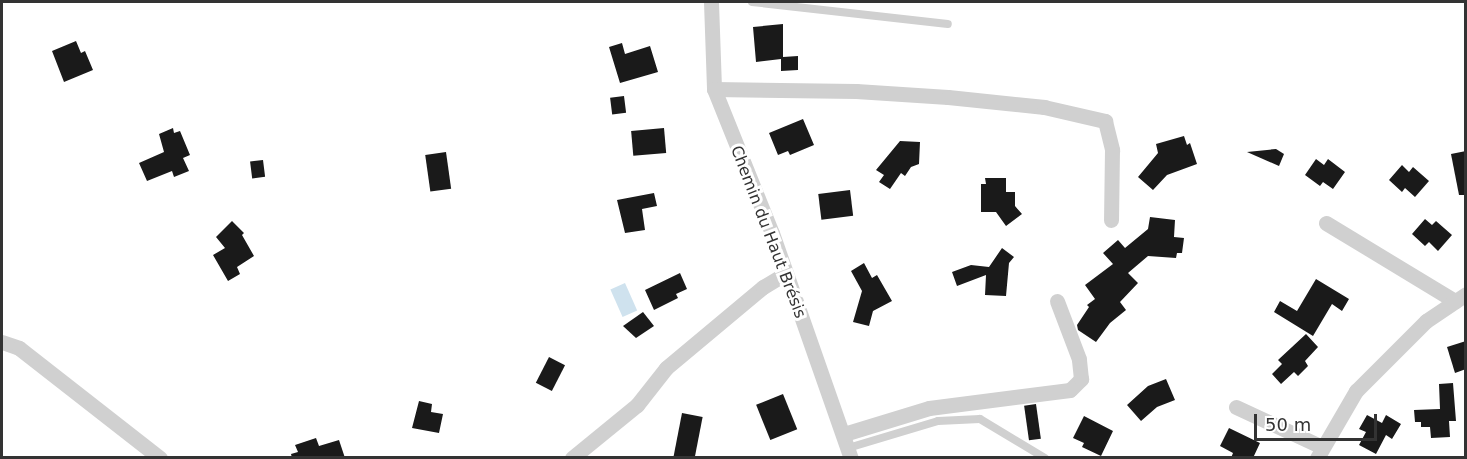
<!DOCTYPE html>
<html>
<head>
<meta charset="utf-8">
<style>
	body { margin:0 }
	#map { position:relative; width:1467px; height:459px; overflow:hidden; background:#fff; font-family:"DejaVu Sans",sans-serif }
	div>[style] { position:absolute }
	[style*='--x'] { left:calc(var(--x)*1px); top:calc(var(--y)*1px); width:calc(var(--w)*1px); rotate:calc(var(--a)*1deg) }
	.water>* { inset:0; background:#cfe2ee; transform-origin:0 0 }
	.building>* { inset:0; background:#1a1a1a; transform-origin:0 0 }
	.lane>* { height:8px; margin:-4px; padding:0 4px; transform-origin:4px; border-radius:4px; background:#d0d0d0 }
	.street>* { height:15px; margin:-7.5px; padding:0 7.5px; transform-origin:7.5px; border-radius:7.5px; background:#d0d0d0 }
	span { translate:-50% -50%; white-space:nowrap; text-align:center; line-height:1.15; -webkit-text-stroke:6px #fff; paint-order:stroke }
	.street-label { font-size:16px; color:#333 }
	.frame { position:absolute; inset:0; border:3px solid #333; pointer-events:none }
	.scale { position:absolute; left:1254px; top:414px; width:123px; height:27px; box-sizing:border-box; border:3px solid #333; border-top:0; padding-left:8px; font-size:18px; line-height:21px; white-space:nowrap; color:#333; -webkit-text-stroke:4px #fff; paint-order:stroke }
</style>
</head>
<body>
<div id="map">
	<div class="water">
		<i style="left:625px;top:283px;width:30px;height:16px;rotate:66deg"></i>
	</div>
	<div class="building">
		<i style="clip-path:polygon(783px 24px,783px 57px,798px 56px,798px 70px,781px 71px,781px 59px,756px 62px,753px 27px)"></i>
		<i style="clip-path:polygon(76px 41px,81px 53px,85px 51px,93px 70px,64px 82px,52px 51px)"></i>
		<i style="clip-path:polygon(622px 43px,625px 54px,650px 46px,658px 72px,620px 83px,609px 47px)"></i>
		<i style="left:624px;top:96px;width:17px;height:14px;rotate:83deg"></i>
		<i style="clip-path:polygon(803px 119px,814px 145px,790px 155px,788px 151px,778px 155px,769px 133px)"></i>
		<i style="clip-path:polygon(173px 128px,174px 133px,180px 131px,190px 155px,183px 158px,189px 171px,174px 177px,172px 171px,147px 181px,139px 163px,164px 152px,159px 134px)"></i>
		<i style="left:664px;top:128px;width:25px;height:33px;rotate:85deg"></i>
		<i style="clip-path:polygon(1184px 136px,1187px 145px,1190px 143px,1197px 164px,1167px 175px,1153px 190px,1138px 177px,1158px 153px,1156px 144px)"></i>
		<i style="clip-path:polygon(900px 141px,920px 142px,919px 164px,911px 167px,905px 176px,901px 173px,890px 189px,879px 182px,884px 175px,876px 170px)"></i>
		<i style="clip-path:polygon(1276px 149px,1284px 154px,1279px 166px,1247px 152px)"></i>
		<i style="clip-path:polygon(1466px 151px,1466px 195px,1459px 195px,1451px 154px)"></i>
		<i style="left:446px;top:152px;width:37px;height:21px;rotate:82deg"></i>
		<i style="clip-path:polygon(1316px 159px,1324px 165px,1328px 159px,1345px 172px,1333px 189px,1323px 182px,1320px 186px,1305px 175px)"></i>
		<i style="left:263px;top:160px;width:17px;height:13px;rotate:83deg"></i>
		<i style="clip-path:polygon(1402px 165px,1409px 172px,1413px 167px,1429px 181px,1415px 197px,1405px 188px,1402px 192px,1389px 180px)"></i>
		<i style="clip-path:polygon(985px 178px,1006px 178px,1006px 192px,1015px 192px,1015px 206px,1022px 214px,1006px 226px,996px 212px,981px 212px,981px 184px,986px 184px)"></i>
		<i style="left:850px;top:190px;width:26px;height:32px;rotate:83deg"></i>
		<i style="clip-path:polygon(654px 193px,657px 206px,642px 209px,645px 230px,625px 233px,617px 200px)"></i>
		<i style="clip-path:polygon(1150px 217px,1175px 220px,1174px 237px,1184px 238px,1182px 253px,1177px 253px,1176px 258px,1148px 256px,1128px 273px,1138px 283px,1120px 302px,1126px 310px,1110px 323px,1096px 342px,1078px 330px,1077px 325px,1089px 307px,1087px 305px,1095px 299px,1085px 285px,1113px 264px,1103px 253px,1118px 240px,1125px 248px,1148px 229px)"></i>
		<i style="clip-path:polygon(1425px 219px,1432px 225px,1436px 221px,1452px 235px,1438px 251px,1429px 242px,1425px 246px,1412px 234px)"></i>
		<i style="clip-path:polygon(232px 221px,244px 233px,242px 235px,254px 256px,237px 267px,240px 274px,228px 281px,213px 255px,225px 248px,216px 237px)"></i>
		<i style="clip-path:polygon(1002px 248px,1014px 257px,1009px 263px,1006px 296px,985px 295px,986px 275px,957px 286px,952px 272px,971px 265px,989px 267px)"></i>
		<i style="clip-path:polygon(864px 263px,872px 278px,877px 275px,892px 301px,873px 311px,869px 326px,853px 322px,862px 291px,851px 271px)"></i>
		<i style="clip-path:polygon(680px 273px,687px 289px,676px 294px,678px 298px,654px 310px,645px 290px)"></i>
		<i style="clip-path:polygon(1316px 279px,1349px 299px,1342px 311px,1332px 304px,1313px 336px,1274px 312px,1280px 301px,1297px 311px)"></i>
		<i style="clip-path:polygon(643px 312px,654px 326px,636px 338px,623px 326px)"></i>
		<i style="clip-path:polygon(1306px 334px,1318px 347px,1305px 361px,1308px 366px,1298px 376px,1294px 372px,1281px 384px,1272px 374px,1282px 364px,1278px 360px)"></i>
		<i style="clip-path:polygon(1466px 341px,1466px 369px,1455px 373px,1447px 347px)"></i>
		<i style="left:549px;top:357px;width:18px;height:29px;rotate:27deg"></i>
		<i style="clip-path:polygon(1166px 379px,1175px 400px,1157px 407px,1141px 421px,1127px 405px,1148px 386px)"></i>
		<i style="clip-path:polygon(1453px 383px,1456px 421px,1449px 421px,1450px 437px,1431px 438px,1430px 427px,1421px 427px,1421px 422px,1415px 422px,1414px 410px,1440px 409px,1439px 384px)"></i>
		<i style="left:783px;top:394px;width:38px;height:29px;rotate:68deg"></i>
		<i style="clip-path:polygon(419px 401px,432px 404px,431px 412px,443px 414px,439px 433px,412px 428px)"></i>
		<i style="left:1036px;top:404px;width:35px;height:12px;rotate:82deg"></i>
		<i style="left:682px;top:413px;width:21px;height:46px;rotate:11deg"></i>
		<i style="clip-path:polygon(1367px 415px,1382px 423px,1386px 415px,1401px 424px,1392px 439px,1386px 435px,1376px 454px,1359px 445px,1366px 432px,1359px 429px)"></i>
		<i style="clip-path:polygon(1084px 416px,1113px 431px,1101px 456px,1082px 447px,1084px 443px,1073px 438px)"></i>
		<i style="clip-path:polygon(1229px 428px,1260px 443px,1253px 458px,1231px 458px,1233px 453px,1220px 446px)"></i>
		<i style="clip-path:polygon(316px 438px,319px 446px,339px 440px,345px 458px,292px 458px,291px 454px,298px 452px,295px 445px)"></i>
	</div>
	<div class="lane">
		<i style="--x:752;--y:2;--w:197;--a:6.4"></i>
		<i style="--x:848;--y:448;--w:94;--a:-16.7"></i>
		<i style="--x:938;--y:421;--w:42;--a:-2.7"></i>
		<i style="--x:980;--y:419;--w:76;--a:31"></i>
	</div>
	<div class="street">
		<i style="--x:711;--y:2;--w:87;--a:88"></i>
		<i style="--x:714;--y:89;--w:155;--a:68.1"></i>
		<i style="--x:772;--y:233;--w:238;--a:70.7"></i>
		<i style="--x:714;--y:89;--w:142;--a:0.8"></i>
		<i style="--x:856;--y:91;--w:92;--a:3.7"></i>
		<i style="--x:948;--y:97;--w:97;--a:5.9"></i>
		<i style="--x:1044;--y:107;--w:63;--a:12.9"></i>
		<i style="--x:1105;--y:121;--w:30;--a:76"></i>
		<i style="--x:1112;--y:150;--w:70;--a:90.8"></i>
		<i style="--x:1326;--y:223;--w:151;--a:31.2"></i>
		<i style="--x:2;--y:342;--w:18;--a:19"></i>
		<i style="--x:19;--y:348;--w:179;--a:38"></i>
		<i style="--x:1236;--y:407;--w:95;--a:24.9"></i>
		<i style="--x:844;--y:434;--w:89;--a:-17"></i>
		<i style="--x:929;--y:408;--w:142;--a:-7.3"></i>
		<i style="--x:1070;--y:390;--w:16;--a:-45"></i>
		<i style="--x:1081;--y:379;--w:20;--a:-96"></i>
		<i style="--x:1079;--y:359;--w:62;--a:-110.8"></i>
		<i style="--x:572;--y:458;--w:84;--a:-39.2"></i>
		<i style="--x:637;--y:405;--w:47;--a:-51.9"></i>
		<i style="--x:666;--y:368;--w:126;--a:-39.9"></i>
		<i style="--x:763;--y:287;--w:26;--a:-31"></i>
		<i style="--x:1317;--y:458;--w:78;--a:-59.8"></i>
		<i style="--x:1356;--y:391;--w:99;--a:-45"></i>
		<i style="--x:1426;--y:321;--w:48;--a:-34"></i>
	</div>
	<div class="street-label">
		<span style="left:768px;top:232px;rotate:69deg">Chemin du Haut Brésis</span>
	</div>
	<div class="frame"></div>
	<div class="scale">50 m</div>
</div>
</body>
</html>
